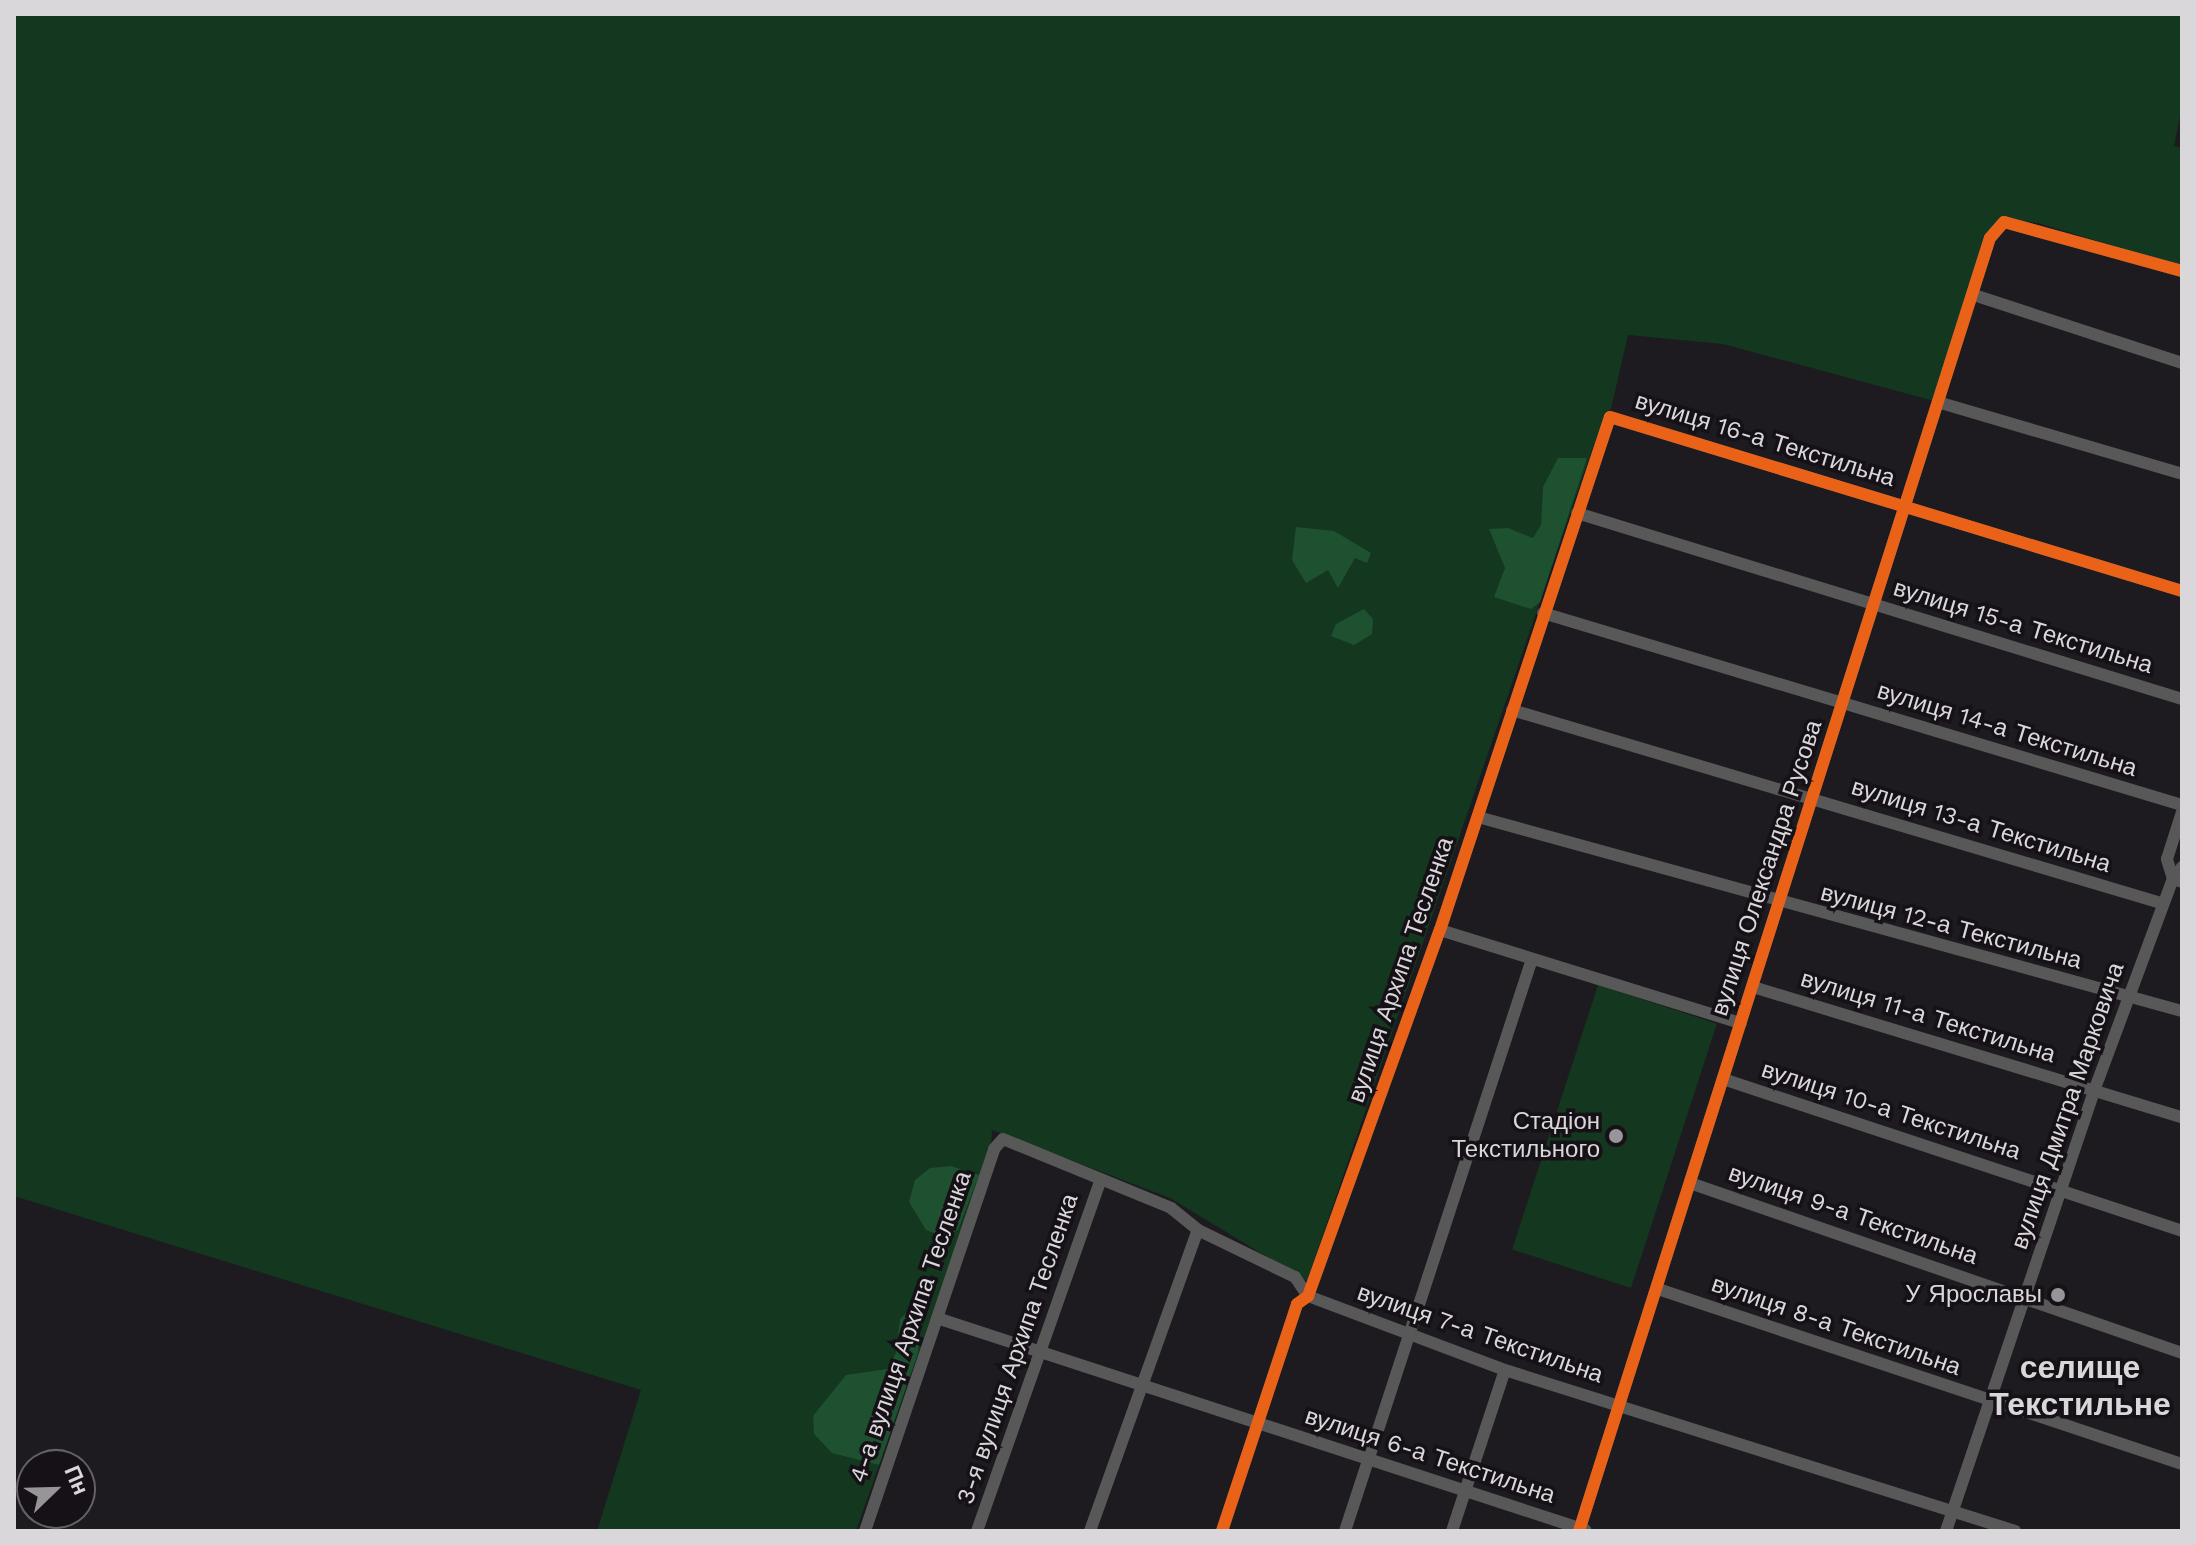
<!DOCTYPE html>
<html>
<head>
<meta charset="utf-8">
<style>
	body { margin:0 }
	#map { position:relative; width:2196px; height:1545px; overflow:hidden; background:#1d1b1f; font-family:"Work Sans",sans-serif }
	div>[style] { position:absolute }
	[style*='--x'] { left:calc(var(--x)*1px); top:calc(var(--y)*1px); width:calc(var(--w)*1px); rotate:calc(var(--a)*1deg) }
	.green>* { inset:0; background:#13371f; transform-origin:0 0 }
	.forest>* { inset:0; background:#1e5130 }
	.street>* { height:12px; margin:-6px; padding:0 6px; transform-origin:6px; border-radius:6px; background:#595859 }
	.cycleway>* { height:12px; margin:-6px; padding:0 6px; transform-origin:6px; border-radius:6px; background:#ea6118 }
	.dots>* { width:22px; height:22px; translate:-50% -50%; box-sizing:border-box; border:4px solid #151116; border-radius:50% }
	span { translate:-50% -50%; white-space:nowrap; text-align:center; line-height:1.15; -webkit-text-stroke:7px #151116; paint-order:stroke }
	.street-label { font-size:24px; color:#dad7db }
	.poi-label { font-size:24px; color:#dad7db }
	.right { translate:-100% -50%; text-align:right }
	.district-label { font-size:32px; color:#dad7db; font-weight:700 }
	.frame { position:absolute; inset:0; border:16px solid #dad7db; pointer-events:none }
	.north { position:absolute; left:16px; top:1449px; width:80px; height:80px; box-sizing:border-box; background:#151116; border:2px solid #646065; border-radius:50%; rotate:67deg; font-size:22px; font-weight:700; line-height:32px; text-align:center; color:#dad7db }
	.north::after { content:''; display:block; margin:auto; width:28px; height:36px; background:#989599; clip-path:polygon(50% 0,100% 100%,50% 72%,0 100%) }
</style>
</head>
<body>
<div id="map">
	<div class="green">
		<i style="clip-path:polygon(14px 14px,2182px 14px,2182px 107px,2174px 146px,2182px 148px,2182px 267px,2038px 223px,2003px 219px,1934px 401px,1723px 344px,1628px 335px,1611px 409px,1604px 415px,1307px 1281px,1170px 1198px,992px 1130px,991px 1147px,856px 1531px,597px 1531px,641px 1390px,14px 1196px)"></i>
		<i style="left:1598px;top:985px;width:125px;height:278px;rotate:18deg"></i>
	</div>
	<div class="forest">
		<i style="clip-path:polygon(1558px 458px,1587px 458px,1540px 602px,1531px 609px,1494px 597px,1505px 568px,1489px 529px,1508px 528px,1533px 538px,1541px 525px,1543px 487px)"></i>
		<i style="clip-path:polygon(1296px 527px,1334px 531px,1371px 553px,1367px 563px,1355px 558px,1338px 588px,1328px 570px,1306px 583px,1292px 560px)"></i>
		<i style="clip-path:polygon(1364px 609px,1373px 619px,1372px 634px,1354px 645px,1331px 636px,1336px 624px)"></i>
		<i style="clip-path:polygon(951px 1166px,979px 1175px,958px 1230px,944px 1237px,926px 1230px,909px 1202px,915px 1180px,930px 1168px)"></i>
		<i style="clip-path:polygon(911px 1308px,921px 1314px,918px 1353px,879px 1465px,832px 1453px,814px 1434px,813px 1416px,846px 1375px,887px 1369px,896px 1353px,900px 1319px)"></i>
	</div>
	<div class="street">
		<i style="--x:1974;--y:295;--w:219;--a:18.1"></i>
		<i style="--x:1941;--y:403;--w:251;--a:16.4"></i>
		<i style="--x:1577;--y:513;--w:633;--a:17.09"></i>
		<i style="--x:1543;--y:613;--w:667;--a:16.72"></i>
		<i style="--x:1512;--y:710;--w:677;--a:16.56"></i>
		<i style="--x:1478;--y:817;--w:730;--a:15.41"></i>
		<i style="--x:2182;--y:867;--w:15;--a:127"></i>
		<i style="--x:2173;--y:879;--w:9;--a:18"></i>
		<i style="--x:1440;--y:930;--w:315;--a:17.2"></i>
		<i style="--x:1753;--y:987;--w:448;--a:16.9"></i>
		<i style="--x:1723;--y:1079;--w:484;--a:18.3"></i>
		<i style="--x:1690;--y:1183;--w:521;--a:19.06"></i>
		<i style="--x:1658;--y:1289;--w:552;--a:18.47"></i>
		<i style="--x:940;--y:1319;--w:679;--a:18.11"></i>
		<i style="--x:865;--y:1531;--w:403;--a:-71.3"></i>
		<i style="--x:994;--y:1149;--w:13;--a:-48"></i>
		<i style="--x:1003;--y:1139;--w:182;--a:22.3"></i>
		<i style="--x:1171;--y:1208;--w:35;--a:39"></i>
		<i style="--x:1198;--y:1230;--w:108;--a:25.9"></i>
		<i style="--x:1295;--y:1277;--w:23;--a:56"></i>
		<i style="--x:1308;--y:1296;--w:210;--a:20.6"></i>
		<i style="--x:1505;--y:1370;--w:535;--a:17.52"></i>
		<i style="--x:977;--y:1531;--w:371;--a:-70.6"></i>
		<i style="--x:1090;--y:1531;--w:320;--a:-70.3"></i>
		<i style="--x:1222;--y:1531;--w:239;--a:-71.7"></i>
		<i style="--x:1297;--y:1304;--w:14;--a:-36"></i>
		<i style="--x:1308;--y:1296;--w:389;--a:-70.2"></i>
		<i style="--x:1440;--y:930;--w:540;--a:-71.67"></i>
		<i style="--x:1610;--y:417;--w:598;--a:16.92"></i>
		<i style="--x:1345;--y:1531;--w:602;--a:-71.9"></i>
		<i style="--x:1452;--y:1531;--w:169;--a:-71.8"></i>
		<i style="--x:1579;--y:1531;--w:1357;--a:-72.37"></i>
		<i style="--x:1990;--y:238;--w:21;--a:-49"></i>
		<i style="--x:2004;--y:222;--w:185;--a:15.4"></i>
		<i style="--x:1946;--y:1531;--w:464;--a:-71.4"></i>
		<i style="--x:2094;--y:1091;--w:226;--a:-69.6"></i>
		<i style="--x:2173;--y:879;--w:21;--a:-107"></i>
		<i style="--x:2167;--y:859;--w:49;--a:-72.3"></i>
	</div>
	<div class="cycleway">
		<i style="--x:1222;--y:1531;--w:239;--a:-71.7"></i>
		<i style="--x:1297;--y:1304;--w:14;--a:-36"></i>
		<i style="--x:1308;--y:1296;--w:389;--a:-70.2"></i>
		<i style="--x:1440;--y:930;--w:540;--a:-71.67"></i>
		<i style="--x:1610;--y:417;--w:598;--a:16.92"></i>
		<i style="--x:1579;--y:1531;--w:1357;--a:-72.37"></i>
		<i style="--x:1990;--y:238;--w:21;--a:-49"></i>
		<i style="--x:2004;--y:222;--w:185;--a:15.4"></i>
	</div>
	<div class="dots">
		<i style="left:1616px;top:1136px;background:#989599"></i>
		<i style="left:2058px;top:1295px;background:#989599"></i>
	</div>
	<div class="street-label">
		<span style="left:1765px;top:440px;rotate:17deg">вулиця 16-а Текстильна</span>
		<span style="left:2023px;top:627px;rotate:17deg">вулиця 15-а Текстильна</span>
		<span style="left:2007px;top:730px;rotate:17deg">вулиця 14-а Текстильна</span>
		<span style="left:1981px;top:826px;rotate:17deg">вулиця 13-а Текстильна</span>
		<span style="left:1767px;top:868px;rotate:-72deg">вулиця Олександра Русова</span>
		<span style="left:1951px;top:927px;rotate:15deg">вулиця 12-а Текстильна</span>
		<span style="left:1401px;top:970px;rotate:-71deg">вулиця Архипа Тесленка</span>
		<span style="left:1928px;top:1017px;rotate:17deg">вулиця 11-а Текстильна</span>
		<span style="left:2068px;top:1106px;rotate:-71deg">вулиця Дмитра Марковича</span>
		<span style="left:1891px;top:1111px;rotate:18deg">вулиця 10-а Текстильна</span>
		<span style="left:1853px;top:1215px;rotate:19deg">вулиця 9-а Текстильна</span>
		<span style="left:1836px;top:1326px;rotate:19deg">вулиця 8-а Текстильна</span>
		<span style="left:911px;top:1327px;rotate:-71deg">4-а вулиця Архипа Тесленка</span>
		<span style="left:1480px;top:1334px;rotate:19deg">вулиця 7-а Текстильна</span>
		<span style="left:1018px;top:1349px;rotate:-71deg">3-я вулиця Архипа Тесленка</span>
		<span style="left:1430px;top:1456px;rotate:18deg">вулиця 6-а Текстильна</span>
	</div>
	<div class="poi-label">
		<span class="right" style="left:1600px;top:1136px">Стадіон<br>Текстильного</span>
		<span class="right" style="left:2042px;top:1295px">У Ярославы</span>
	</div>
	<div class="district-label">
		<span style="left:2080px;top:1386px">селище<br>Текстильне</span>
	</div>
	<div class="frame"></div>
	<div class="north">Пн</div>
</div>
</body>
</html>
